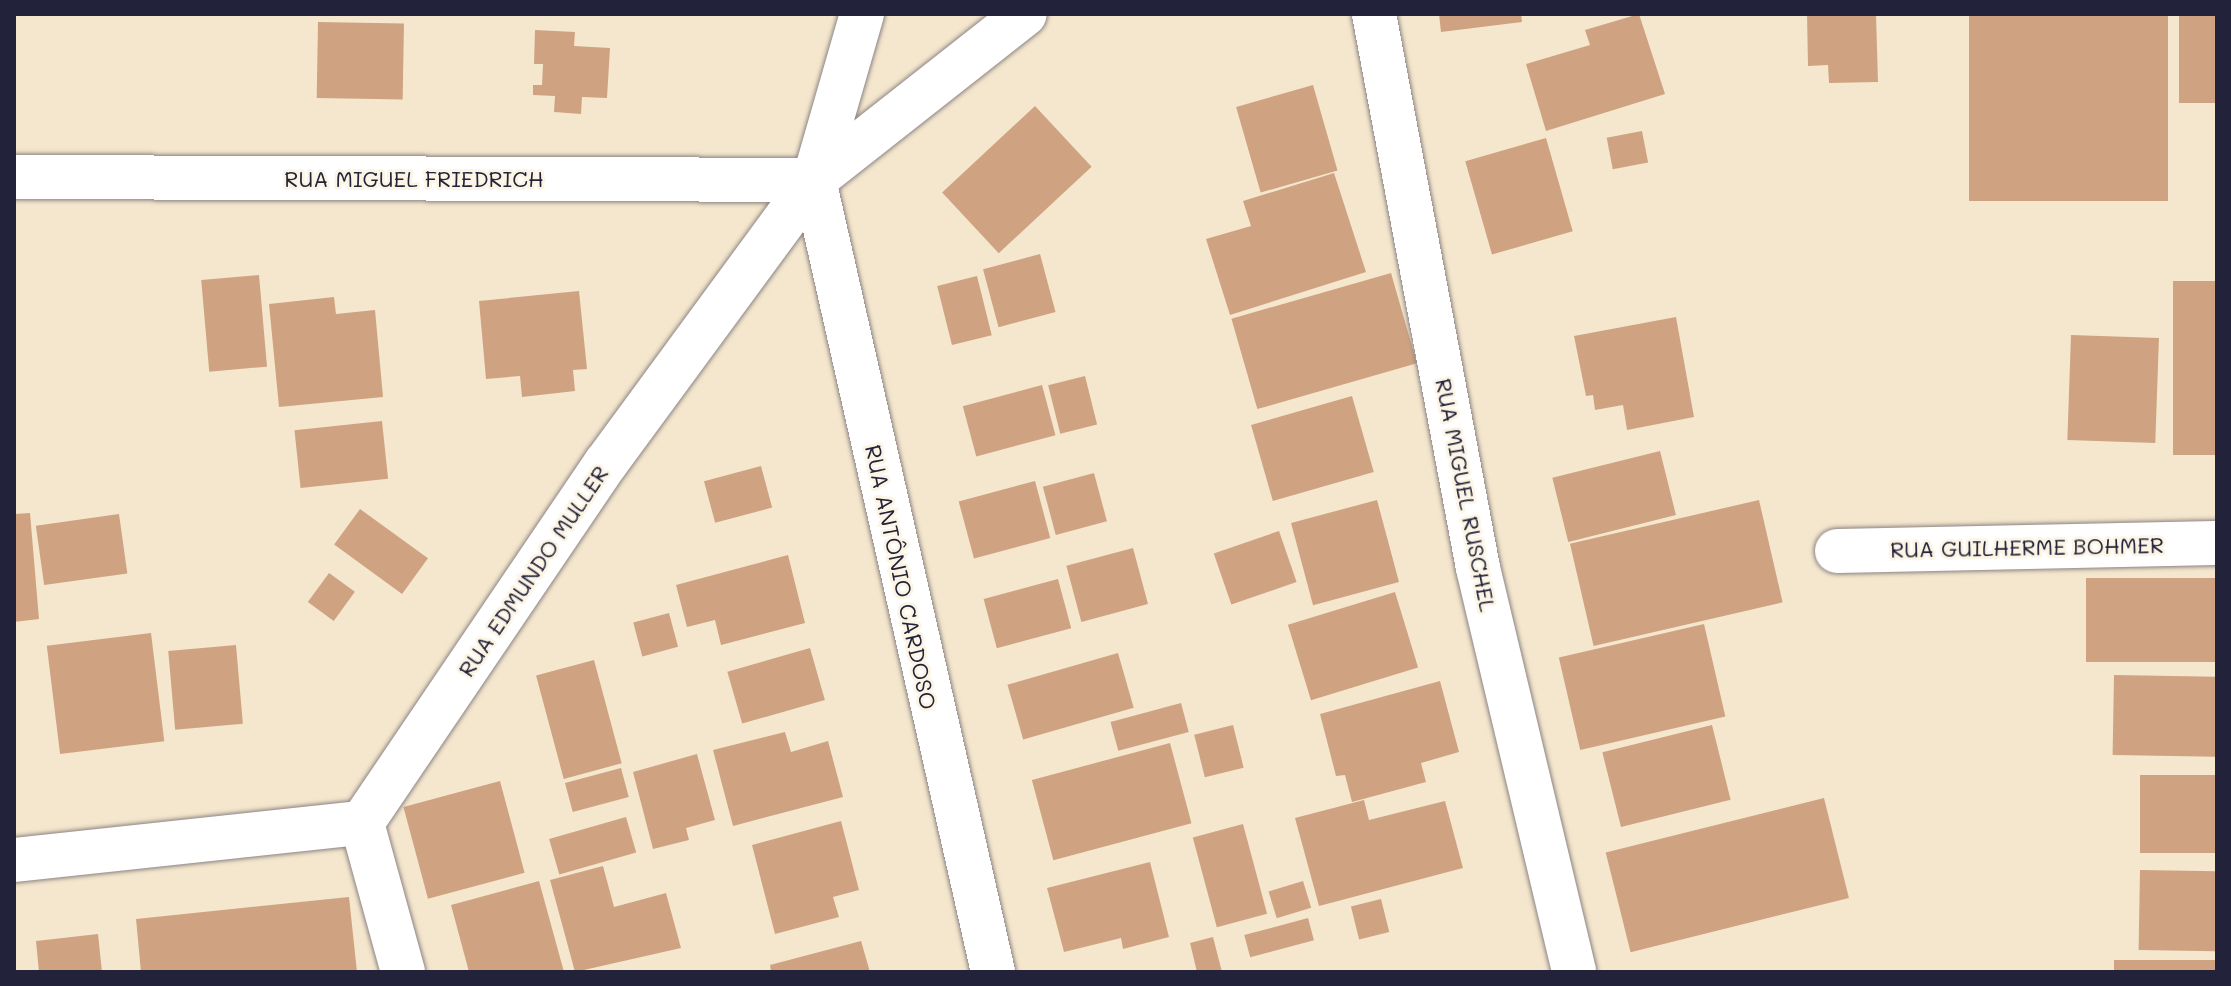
<!DOCTYPE html>
<html>
<head>
<meta charset="utf-8">
<style>
	body { margin:0 }
	#map { position:relative; width:2231px; height:986px; overflow:hidden; background:#f5e7cd; font-family:Mali,sans-serif }
	div>[style] { position:absolute }
	[style*='--x'] { left:calc(var(--x)*1px); top:calc(var(--y)*1px); width:calc(var(--w)*1px); rotate:calc(var(--a)*1deg) }
	.building>* { inset:0; background:#cfa382; transform-origin:0 0 }
	.roads { filter:drop-shadow(0 0 2px #8c8484) drop-shadow(0 0 2px #8c8484) }
	.minor>* { height:44px; margin:-22px; padding:0 22px; transform-origin:22px; border-radius:22px; background:#fff }
	.tertiary>* { height:44px; margin:-22px; padding:0 22px; transform-origin:22px; border-radius:22px; background:#fff }
	span { translate:-50% -50%; white-space:nowrap; text-align:center; line-height:1.15; -webkit-text-stroke:6px #fcf5e5; paint-order:stroke }
	.street-label { font-size:22px; color:#22223b }
	.frame { position:absolute; inset:0; border:16px solid #22223b; pointer-events:none }
</style>
</head>
<body>
<div id="map">
	<div class="building">
		<i style="clip-path:polygon(1439px 14px,1521px 14px,1522px 22px,1441px 32px)"></i>
		<i style="clip-path:polygon(1639px 14px,1665px 94px,1546px 131px,1526px 64px,1590px 45px,1585px 30px)"></i>
		<i style="clip-path:polygon(1807px 14px,1876px 14px,1878px 82px,1829px 83px,1828px 65px,1808px 66px)"></i>
		<i style="left:1969px;top:14px;width:199px;height:187px"></i>
		<i style="left:2179px;top:14px;width:38px;height:89px"></i>
		<i style="left:318px;top:22px;width:86px;height:76px;rotate:1deg"></i>
		<i style="clip-path:polygon(535px 30px,575px 32px,574px 46px,610px 48px,607px 98px,582px 97px,581px 114px,554px 112px,555px 96px,533px 95px,533px 85px,542px 85px,543px 64px,534px 64px)"></i>
		<i style="left:1313px;top:85px;width:89px;height:80px;rotate:74deg"></i>
		<i style="left:1035px;top:106px;width:83px;height:127px;rotate:47deg"></i>
		<i style="left:1642px;top:131px;width:32px;height:36px;rotate:79deg"></i>
		<i style="left:1546px;top:138px;width:97px;height:84px;rotate:74deg"></i>
		<i style="clip-path:polygon(1334px 173px,1366px 272px,1230px 315px,1206px 239px,1251px 226px,1243px 201px)"></i>
		<i style="left:1040px;top:254px;width:60px;height:59px;rotate:75deg"></i>
		<i style="left:1391px;top:273px;width:94px;height:166px;rotate:74deg"></i>
		<i style="left:259px;top:275px;width:92px;height:58px;rotate:85deg"></i>
		<i style="left:977px;top:276px;width:61px;height:41px;rotate:76deg"></i>
		<i style="left:2173px;top:281px;width:44px;height:174px"></i>
		<i style="clip-path:polygon(579px 291px,587px 369px,573px 370px,575px 391px,522px 397px,520px 376px,486px 379px,479px 301px)"></i>
		<i style="clip-path:polygon(334px 297px,336px 314px,375px 310px,383px 397px,279px 407px,269px 304px)"></i>
		<i style="clip-path:polygon(1676px 317px,1694px 417px,1627px 430px,1623px 405px,1595px 410px,1593px 395px,1586px 396px,1574px 336px)"></i>
		<i style="left:2071px;top:335px;width:88px;height:105px;rotate:2deg"></i>
		<i style="left:1085px;top:376px;width:50px;height:38px;rotate:76deg"></i>
		<i style="left:1042px;top:385px;width:52px;height:82px;rotate:75deg"></i>
		<i style="left:1352px;top:396px;width:79px;height:105px;rotate:74deg"></i>
		<i style="left:382px;top:421px;width:58px;height:88px;rotate:84deg"></i>
		<i style="left:1660px;top:451px;width:66px;height:111px;rotate:76deg"></i>
		<i style="left:761px;top:466px;width:43px;height:59px;rotate:75deg"></i>
		<i style="left:1094px;top:473px;width:50px;height:53px;rotate:75deg"></i>
		<i style="left:1035px;top:481px;width:59px;height:79px;rotate:75deg"></i>
		<i style="left:1377px;top:500px;width:85px;height:89px;rotate:75deg"></i>
		<i style="left:1759px;top:500px;width:105px;height:194px;rotate:77deg"></i>
		<i style="left:360px;top:509px;width:84px;height:44px;rotate:36deg"></i>
		<i style="clip-path:polygon(30px 513px,39px 619px,14px 622px,14px 514px)"></i>
		<i style="left:119px;top:514px;width:60px;height:84px;rotate:82deg"></i>
		<i style="left:1279px;top:531px;width:54px;height:69px;rotate:71deg"></i>
		<i style="left:1133px;top:548px;width:58px;height:69px;rotate:75deg"></i>
		<i style="clip-path:polygon(788px 555px,805px 623px,721px 645px,715px 620px,687px 627px,676px 585px)"></i>
		<i style="left:329px;top:573px;width:32px;height:36px;rotate:36deg"></i>
		<i style="left:2086px;top:578px;width:131px;height:84px"></i>
		<i style="left:1058px;top:579px;width:51px;height:77px;rotate:75deg"></i>
		<i style="left:1395px;top:592px;width:79px;height:112px;rotate:73deg"></i>
		<i style="left:669px;top:613px;width:35px;height:37px;rotate:75deg"></i>
		<i style="left:1704px;top:624px;width:95px;height:149px;rotate:77deg"></i>
		<i style="left:151px;top:633px;width:109px;height:105px;rotate:83deg"></i>
		<i style="left:236px;top:645px;width:79px;height:68px;rotate:85deg"></i>
		<i style="left:810px;top:648px;width:54px;height:86px;rotate:74deg"></i>
		<i style="left:1118px;top:653px;width:57px;height:115px;rotate:74deg"></i>
		<i style="left:594px;top:660px;width:107px;height:60px;rotate:75deg"></i>
		<i style="left:2114px;top:675px;width:103px;height:80px;rotate:1deg"></i>
		<i style="clip-path:polygon(1440px 681px,1459px 752px,1421px 763px,1426px 782px,1352px 802px,1345px 775px,1336px 776px,1320px 714px)"></i>
		<i style="left:1181px;top:703px;width:30px;height:73px;rotate:75deg"></i>
		<i style="left:1233px;top:725px;width:44px;height:40px;rotate:76deg"></i>
		<i style="left:1712px;top:725px;width:77px;height:113px;rotate:76deg"></i>
		<i style="clip-path:polygon(785px 732px,791px 752px,828px 741px,843px 797px,733px 826px,713px 750px)"></i>
		<i style="left:1170px;top:743px;width:83px;height:143px;rotate:75deg"></i>
		<i style="clip-path:polygon(697px 754px,715px 820px,686px 828px,689px 840px,653px 849px,633px 772px)"></i>
		<i style="left:621px;top:768px;width:30px;height:58px;rotate:75deg"></i>
		<i style="left:2140px;top:775px;width:77px;height:78px"></i>
		<i style="left:500px;top:781px;width:95px;height:100px;rotate:75deg"></i>
		<i style="left:1824px;top:798px;width:103px;height:225px;rotate:76deg"></i>
		<i style="clip-path:polygon(1364px 800px,1369px 820px,1445px 801px,1463px 868px,1319px 906px,1295px 818px)"></i>
		<i style="left:626px;top:817px;width:37px;height:80px;rotate:74deg"></i>
		<i style="clip-path:polygon(841px 821px,859px 890px,833px 897px,839px 917px,775px 934px,752px 845px)"></i>
		<i style="left:1243px;top:824px;width:93px;height:52px;rotate:75deg"></i>
		<i style="clip-path:polygon(1150px 862px,1169px 937px,1123px 949px,1121px 938px,1064px 952px,1047px 888px)"></i>
		<i style="clip-path:polygon(603px 866px,614px 907px,666px 893px,681px 948px,575px 972px,550px 880px)"></i>
		<i style="left:2140px;top:870px;width:77px;height:80px;rotate:1deg"></i>
		<i style="clip-path:polygon(539px 881px,564px 972px,469px 972px,451px 905px)"></i>
		<i style="left:1303px;top:881px;width:28px;height:36px;rotate:73deg"></i>
		<i style="clip-path:polygon(349px 897px,357px 972px,141px 972px,136px 919px)"></i>
		<i style="left:1381px;top:899px;width:34px;height:31px;rotate:76deg"></i>
		<i style="left:1308px;top:918px;width:23px;height:66px;rotate:75deg"></i>
		<i style="clip-path:polygon(98px 934px,102px 972px,39px 972px,36px 941px)"></i>
		<i style="clip-path:polygon(1213px 937px,1222px 972px,1197px 972px,1190px 943px)"></i>
		<i style="clip-path:polygon(861px 941px,870px 972px,771px 972px,770px 965px)"></i>
		<i style="left:2114px;top:960px;width:103px;height:12px"></i>
	</div>
	<div class="roads">
		<div class="minor">
			<i style="--x:1374;--y:14;--w:564;--a:79.37"></i>
			<i style="--x:1478;--y:568;--w:415;--a:76.6"></i>
			<i style="--x:14;--y:177;--w:800;--a:0.21"></i>
			<i style="--x:1837;--y:551;--w:380;--a:-1.2"></i>
			<i style="--x:362;--y:823;--w:155;--a:74.6"></i>
			<i style="--x:14;--y:860;--w:350;--a:-6.1"></i>
			<i style="--x:362;--y:823;--w:435;--a:-55.9"></i>
			<i style="--x:606;--y:463;--w:351;--a:-53.7"></i>
			<i style="--x:814;--y:180;--w:268;--a:-38.2"></i>
		</div>
		<div class="tertiary">
			<i style="--x:862;--y:14;--w:173;--a:106.1"></i>
			<i style="--x:814;--y:180;--w:812;--a:77.26"></i>
		</div>
	</div>
	<div class="street-label">
		<span style="left:414px;top:179px">RUA MIGUEL FRIEDRICH</span>
		<span style="left:1466px;top:495px;rotate:79deg">RUA MIGUEL RUSCHEL</span>
		<span style="left:2027px;top:547px;rotate:-1deg">RUA GUILHERME BOHMER</span>
		<span style="left:533px;top:571px;rotate:-56deg">RUA EDMUNDO MULLER</span>
		<span style="left:901px;top:577px;rotate:78deg">RUA ANTÔNIO CARDOSO</span>
	</div>
	<div class="frame"></div>
</div>
</body>
</html>
